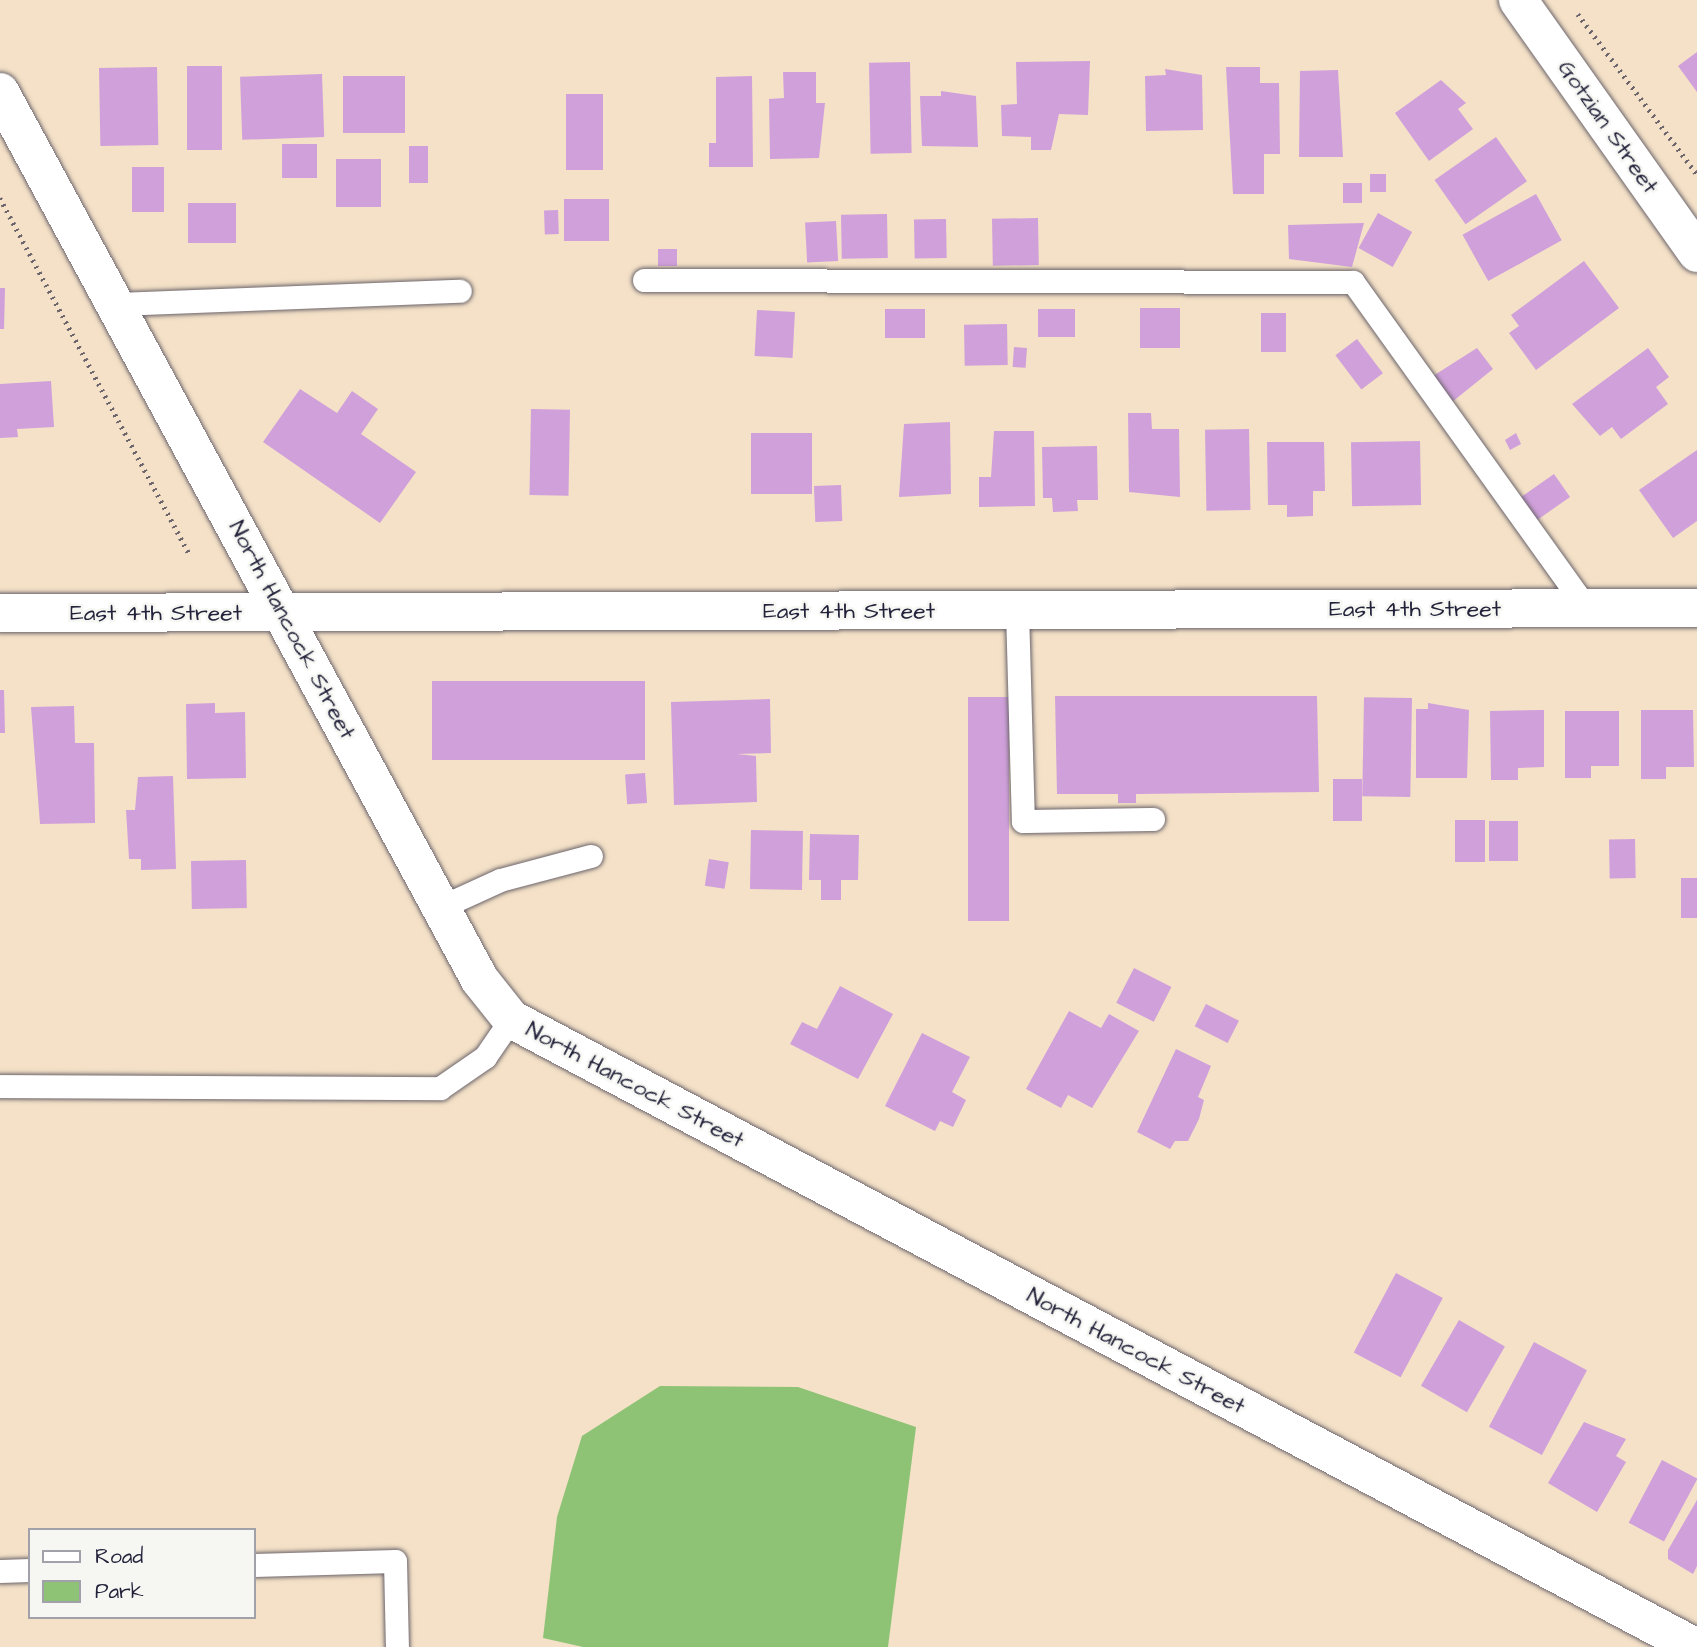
<!DOCTYPE html>
<html>
<head>
<meta charset="utf-8">
<style>
	body { margin:0 }
	#map { position:relative; width:1697px; height:1647px; overflow:hidden; background:#f4e1c7; font-family:"Architects Daughter",sans-serif }
	div>[style] { position:absolute }
	[style*='--x'] { left:calc(var(--x)*1px); top:calc(var(--y)*1px); width:calc(var(--w)*1px); rotate:calc(var(--a)*1deg) }
	.green>* { inset:0; background:#8ec376 }
	.building>* { inset:0; background:#d0a0db; transform-origin:0 0 }
	.path>* { height:4.5px; margin-top:-2.25px; transform-origin:0; background:repeating-linear-gradient(90deg,#6c656c 0 2px,transparent 0 7px) }
	.roads { filter:drop-shadow(0 0 2px #6c656c) drop-shadow(0 0 2px #6c656c) }
	.service>* { height:23px; margin:-11.5px; padding:0 11.5px; transform-origin:11.5px; border-radius:11.5px; background:#fff }
	.minor>* { height:38px; margin:-19px; padding:0 19px; transform-origin:19px; border-radius:19px; background:#fff }
	span { translate:-50% -50%; white-space:nowrap; text-align:center; line-height:1.15; -webkit-text-stroke:5px #f6f6f2; paint-order:stroke }
	.street-label { font-size:23px; color:#22223b }
	.legend { position:absolute; left:28px; top:1528px; width:228px; height:91px; box-sizing:border-box; background:#f6f6f2; border:2px solid #a1a1a9; margin:0; padding:9px 12px; list-style:none; font-size:21px; color:#22223b }
	.legend li { display:flex; align-items:center; gap:14px; height:35px }
	.legend b { width:35px; border:2px solid #a1a1a9 }
</style>
</head>
<body>
<div id="map">
	<div class="green">
		<i style="clip-path:polygon(660px 1386px,798px 1387px,916px 1427px,888px 1647px,583px 1647px,543px 1638px,557px 1517px,582px 1436px)"></i>
	</div>
	<div class="building">
		<i style="clip-path:polygon(1697px 52px,1697px 92px,1678px 66px)"></i>
		<i style="clip-path:polygon(1090px 61px,1088px 115px,1059px 114px,1051px 150px,1031px 150px,1031px 137px,1002px 136px,1001px 105px,1017px 104px,1016px 62px)"></i>
		<i style="left:910px;top:62px;width:91px;height:41px;rotate:89deg"></i>
		<i style="left:187px;top:66px;width:35px;height:84px"></i>
		<i style="left:157px;top:67px;width:78px;height:58px;rotate:89deg"></i>
		<i style="clip-path:polygon(1226px 67px,1260px 67px,1260px 83px,1279px 83px,1280px 154px,1264px 154px,1264px 194px,1233px 194px)"></i>
		<i style="clip-path:polygon(1165px 69px,1202px 75px,1203px 130px,1146px 131px,1145px 76px,1166px 75px)"></i>
		<i style="clip-path:polygon(1338px 70px,1343px 157px,1299px 157px,1300px 71px)"></i>
		<i style="clip-path:polygon(783px 72px,816px 72px,816px 103px,825px 103px,819px 158px,770px 159px,769px 99px,784px 98px)"></i>
		<i style="left:322px;top:74px;width:63px;height:82px;rotate:88deg"></i>
		<i style="left:343px;top:76px;width:62px;height:57px"></i>
		<i style="clip-path:polygon(752px 76px,753px 167px,709px 167px,709px 143px,716px 143px,716px 77px)"></i>
		<i style="clip-path:polygon(1441px 80px,1466px 103px,1458px 109px,1473px 129px,1429px 161px,1395px 113px)"></i>
		<i style="clip-path:polygon(941px 91px,976px 96px,978px 147px,922px 146px,920px 96px,941px 96px)"></i>
		<i style="left:566px;top:94px;width:37px;height:76px"></i>
		<i style="left:1496px;top:137px;width:54px;height:75px;rotate:55deg"></i>
		<i style="left:282px;top:144px;width:35px;height:34px"></i>
		<i style="left:409px;top:146px;width:19px;height:37px"></i>
		<i style="left:336px;top:159px;width:45px;height:48px"></i>
		<i style="left:132px;top:167px;width:32px;height:45px"></i>
		<i style="left:1370px;top:174px;width:16px;height:18px"></i>
		<i style="left:1343px;top:183px;width:19px;height:20px"></i>
		<i style="left:1536px;top:194px;width:53px;height:84px;rotate:61deg"></i>
		<i style="left:564px;top:199px;width:45px;height:42px"></i>
		<i style="left:188px;top:203px;width:48px;height:40px"></i>
		<i style="left:558px;top:210px;width:24px;height:14px;rotate:88deg"></i>
		<i style="left:1378px;top:213px;width:39px;height:40px;rotate:29deg"></i>
		<i style="left:887px;top:214px;width:44px;height:46px;rotate:89deg"></i>
		<i style="left:1038px;top:218px;width:47px;height:46px;rotate:89deg"></i>
		<i style="left:946px;top:219px;width:39px;height:32px;rotate:89deg"></i>
		<i style="left:836px;top:221px;width:40px;height:31px;rotate:87deg"></i>
		<i style="clip-path:polygon(1364px 223px,1352px 267px,1289px 259px,1288px 225px)"></i>
		<i style="left:658px;top:249px;width:19px;height:17px"></i>
		<i style="clip-path:polygon(1584px 261px,1619px 308px,1536px 370px,1509px 333px,1519px 326px,1511px 315px)"></i>
		<i style="clip-path:polygon(0 288px,5px 288px,4px 329px,0 329px)"></i>
		<i style="left:1140px;top:308px;width:40px;height:40px"></i>
		<i style="left:885px;top:309px;width:40px;height:29px"></i>
		<i style="left:1038px;top:309px;width:37px;height:28px"></i>
		<i style="left:757px;top:310px;width:38px;height:46px;rotate:3deg"></i>
		<i style="left:1261px;top:313px;width:25px;height:39px"></i>
		<i style="left:1007px;top:324px;width:41px;height:43px;rotate:89deg"></i>
		<i style="left:1357px;top:339px;width:43px;height:27px;rotate:53deg"></i>
		<i style="left:1014px;top:347px;width:13px;height:20px;rotate:4deg"></i>
		<i style="clip-path:polygon(1477px 348px,1493px 369px,1452px 402px,1433px 376px)"></i>
		<i style="clip-path:polygon(1648px 348px,1669px 377px,1656px 387px,1668px 404px,1621px 439px,1612px 427px,1600px 436px,1572px 404px)"></i>
		<i style="clip-path:polygon(51px 381px,54px 427px,17px 429px,18px 437px,0 438px,0 384px)"></i>
		<i style="clip-path:polygon(300px 389px,337px 413px,352px 391px,378px 409px,361px 434px,416px 472px,380px 523px,263px 442px)"></i>
		<i style="left:531px;top:409px;width:39px;height:86px;rotate:1deg"></i>
		<i style="clip-path:polygon(1128px 413px,1151px 413px,1152px 429px,1179px 429px,1180px 497px,1129px 492px)"></i>
		<i style="clip-path:polygon(950px 422px,951px 494px,899px 497px,904px 424px)"></i>
		<i style="left:1249px;top:429px;width:81px;height:44px;rotate:89deg"></i>
		<i style="clip-path:polygon(994px 431px,1034px 431px,1035px 506px,979px 507px,979px 477px,991px 477px)"></i>
		<i style="left:751px;top:433px;width:61px;height:61px"></i>
		<i style="clip-path:polygon(1516px 433px,1521px 444px,1510px 450px,1505px 440px)"></i>
		<i style="left:1420px;top:441px;width:64px;height:69px;rotate:89deg"></i>
		<i style="clip-path:polygon(1267px 442px,1324px 442px,1325px 491px,1313px 491px,1313px 516px,1287px 517px,1287px 505px,1268px 505px)"></i>
		<i style="clip-path:polygon(1097px 446px,1098px 500px,1077px 500px,1078px 511px,1053px 512px,1052px 498px,1043px 498px,1042px 447px)"></i>
		<i style="clip-path:polygon(1697px 450px,1697px 521px,1673px 538px,1639px 490px)"></i>
		<i style="left:1554px;top:474px;width:28px;height:40px;rotate:55deg"></i>
		<i style="left:841px;top:485px;width:36px;height:27px;rotate:88deg"></i>
		<i style="left:432px;top:681px;width:213px;height:79px"></i>
		<i style="clip-path:polygon(0 690px,4px 690px,5px 733px,0 733px)"></i>
		<i style="clip-path:polygon(1055px 696px,1317px 696px,1319px 792px,1136px 794px,1136px 803px,1118px 803px,1118px 794px,1057px 794px)"></i>
		<i style="left:968px;top:697px;width:41px;height:224px"></i>
		<i style="left:1412px;top:698px;width:99px;height:48px;rotate:91deg"></i>
		<i style="clip-path:polygon(770px 699px,771px 753px,737px 754px,756px 756px,757px 802px,674px 805px,671px 702px)"></i>
		<i style="clip-path:polygon(215px 703px,215px 713px,245px 712px,246px 778px,187px 779px,186px 704px)"></i>
		<i style="clip-path:polygon(1428px 703px,1469px 710px,1467px 778px,1416px 778px,1416px 709px,1428px 709px)"></i>
		<i style="clip-path:polygon(74px 706px,75px 743px,94px 743px,95px 823px,40px 824px,31px 707px)"></i>
		<i style="clip-path:polygon(1544px 710px,1544px 767px,1518px 768px,1518px 780px,1491px 780px,1490px 711px)"></i>
		<i style="clip-path:polygon(1641px 710px,1693px 710px,1694px 767px,1666px 767px,1666px 779px,1641px 779px)"></i>
		<i style="clip-path:polygon(1565px 711px,1619px 711px,1619px 766px,1591px 766px,1591px 778px,1565px 778px)"></i>
		<i style="left:645px;top:773px;width:30px;height:20px;rotate:86deg"></i>
		<i style="clip-path:polygon(173px 776px,176px 869px,141px 870px,141px 859px,129px 859px,126px 810px,135px 810px,138px 777px)"></i>
		<i style="left:1333px;top:779px;width:29px;height:42px"></i>
		<i style="left:1455px;top:820px;width:30px;height:42px"></i>
		<i style="left:1489px;top:821px;width:29px;height:40px"></i>
		<i style="left:751px;top:830px;width:52px;height:59px;rotate:1deg"></i>
		<i style="clip-path:polygon(810px 834px,859px 835px,858px 880px,841px 880px,841px 900px,821px 900px,821px 880px,809px 880px)"></i>
		<i style="left:1635px;top:839px;width:39px;height:26px;rotate:89deg"></i>
		<i style="left:709px;top:859px;width:20px;height:27px;rotate:9deg"></i>
		<i style="left:246px;top:860px;width:48px;height:55px;rotate:89deg"></i>
		<i style="left:1681px;top:878px;width:16px;height:40px"></i>
		<i style="left:1134px;top:968px;width:42px;height:39px;rotate:27deg"></i>
		<i style="clip-path:polygon(840px 986px,893px 1014px,858px 1079px,790px 1044px,802px 1022px,817px 1029px)"></i>
		<i style="left:1206px;top:1004px;width:37px;height:25px;rotate:27deg"></i>
		<i style="clip-path:polygon(1069px 1011px,1101px 1028px,1109px 1014px,1139px 1031px,1092px 1108px,1068px 1095px,1061px 1108px,1026px 1089px)"></i>
		<i style="clip-path:polygon(922px 1033px,970px 1057px,952px 1092px,966px 1100px,953px 1127px,940px 1121px,935px 1131px,885px 1106px)"></i>
		<i style="clip-path:polygon(1176px 1049px,1211px 1066px,1198px 1097px,1204px 1100px,1199px 1119px,1188px 1141px,1175px 1141px,1170px 1149px,1137px 1132px)"></i>
		<i style="left:1396px;top:1273px;width:53px;height:90px;rotate:28deg"></i>
		<i style="left:1459px;top:1320px;width:53px;height:76px;rotate:30deg"></i>
		<i style="left:1534px;top:1342px;width:60px;height:96px;rotate:28deg"></i>
		<i style="clip-path:polygon(1584px 1422px,1626px 1439px,1616px 1456px,1626px 1462px,1597px 1512px,1548px 1483px)"></i>
		<i style="left:1662px;top:1460px;width:40px;height:71px;rotate:28deg"></i>
		<i style="clip-path:polygon(1697px 1500px,1697px 1566px,1693px 1574px,1668px 1559px,1668px 1550px)"></i>
	</div>
	<div class="path">
		<i style="--x:1578;--y:14;--w:199;--a:53.4"></i>
		<i style="--x:0;--y:198;--w:405;--a:62"></i>
	</div>
	<div class="roads">
		<div class="service">
			<i style="--x:644;--y:280;--w:709;--a:0.16"></i>
			<i style="--x:1353;--y:282;--w:401;--a:54.4"></i>
			<i style="--x:116;--y:304;--w:344;--a:-2.2"></i>
			<i style="--x:1017;--y:610;--w:211;--a:88.4"></i>
			<i style="--x:1023;--y:821;--w:130;--a:-0.9"></i>
			<i style="--x:441;--y:907;--w:65;--a:-24.6"></i>
			<i style="--x:500;--y:880;--w:94;--a:-14.8"></i>
			<i style="--x:0;--y:1086;--w:440;--a:0.3"></i>
			<i style="--x:440;--y:1088;--w:55;--a:-34.6"></i>
			<i style="--x:485;--y:1057;--w:46;--a:-55.6"></i>
			<i style="--x:254;--y:1565;--w:141;--a:-1.6"></i>
			<i style="--x:395;--y:1561;--w:86;--a:88.7"></i>
			<i style="--x:0;--y:1571;--w:30;--a:-2"></i>
		</div>
		<div class="minor">
			<i style="--x:1518;--y:0;--w:310;--a:54.7"></i>
			<i style="--x:0;--y:92;--w:1009;--a:61.61"></i>
			<i style="--x:480;--y:980;--w:50;--a:51.5"></i>
			<i style="--x:511;--y:1019;--w:1340;--a:27.94"></i>
			<i style="--x:0;--y:613;--w:1697;--a:-0.17"></i>
		</div>
	</div>
	<div class="street-label">
		<span style="left:1608px;top:127px;rotate:55deg">Gotzian Street</span>
		<span style="left:1415px;top:609px">East 4th Street</span>
		<span style="left:849px;top:611px">East 4th Street</span>
		<span style="left:156px;top:613px">East 4th Street</span>
		<span style="left:292px;top:630px;rotate:62deg">North Hancock Street</span>
		<span style="left:635px;top:1085px;rotate:28deg">North Hancock Street</span>
		<span style="left:1136px;top:1351px;rotate:28deg">North Hancock Street</span>
	</div>
	<ul class="legend">
	<li><b style="height:9px;background:#fff"></b>Road</li>
	<li><b style="height:19px;background:#8ec376"></b>Park</li>
	</ul>
</div>
</body>
</html>
